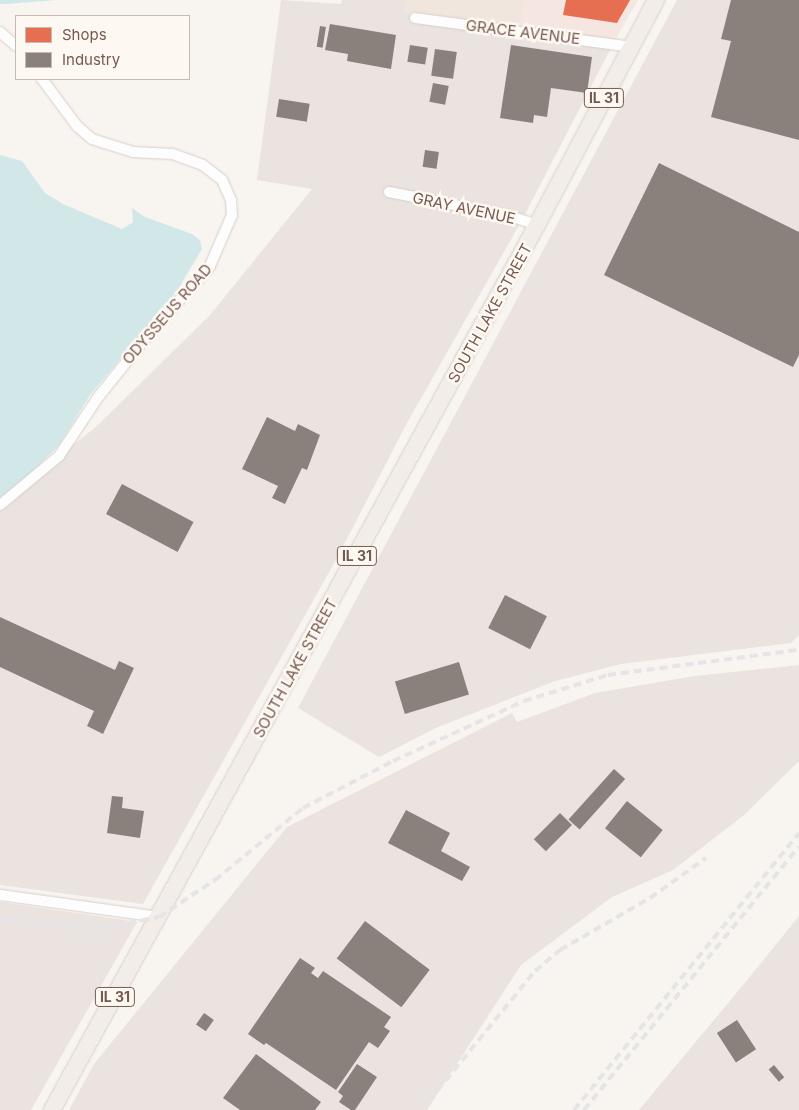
<!DOCTYPE html>
<html>
<head>
<meta charset="utf-8">
<style>
	body { margin:0 }
	#map { position:relative; width:799px; height:1110px; overflow:hidden; background:#f8f4f0; font-family:Inter,sans-serif }
	div>[style] { position:absolute }
	[style*='--x'] { left:calc(var(--x)*1px); top:calc(var(--y)*1px); width:calc(var(--w)*1px); rotate:calc(var(--a)*1deg) }
	.residential>* { inset:0; background:#f0e6de }
	.commercial>* { inset:0; background:#f5e6e2 }
	.industrial>* { inset:0; background:#eae3df }
	.water>* { inset:0; background:#d2e8e8 }
	.shops>* { inset:0; background:#e76f51 }
	.industry>* { inset:0; background:#8a817c; transform-origin:0 0 }
	.roads { filter:drop-shadow(0 0 1px #d7d0cc) drop-shadow(0 0 1px #d7d0cc) }
	.street>* { height:10px; margin:-5px; padding:0 5px; transform-origin:5px; border-radius:5px; background:#fefdfd }
	.primary>* { height:16px; margin:-8px; padding:0 8px; transform-origin:8px; border-radius:8px; background:#f2ede8 }
	.rail>* { height:4px; margin-top:-2px; transform-origin:0; background:repeating-linear-gradient(90deg,#e5e4e6 0 8px,transparent 0 13px) }
	span { translate:-50% -50%; white-space:nowrap; text-align:center; line-height:1.15; -webkit-text-stroke:5px #fef8f3; paint-order:stroke }
	.shield-label span { padding:1px 4px; background:#fef8f3; border:1px solid; border-radius:4px; -webkit-text-stroke-width:0 }
	.shield-label { font-size:14px; color:#765a50; font-weight:700 }
	.street-label { font-size:15px; color:#765a50 }
	.legend { position:absolute; left:15px; top:15px; width:175px; height:65px; box-sizing:border-box; background:#fef8f3; border:1px solid #c8b9b2; margin:0; padding:6px 9px; list-style:none; font-size:15px; color:#765a50 }
	.legend li { display:flex; align-items:center; gap:10px; height:25px }
	.legend b { width:25px; border:1px solid #c8b9b2 }
</style>
</head>
<body>
<div id="map">
	<div class="residential">
		<i style="clip-path:polygon(407px 0,524px 0,521px 27px,405px 12px)"></i>
	</div>
	<div class="commercial">
		<i style="clip-path:polygon(524px 0,638px 0,615px 40px,521px 27px)"></i>
	</div>
	<div class="industrial">
		<i style="clip-path:polygon(281px 0,341px 4px,342px 0,407px 0,405px 12px,615px 40px,522px 220px,407px 423px,337px 558px,143px 904px,0 885px,0 503px,97px 426px,210px 315px,312px 189px,257px 180px)"></i>
		<i style="clip-path:polygon(677px 0,799px 0,799px 635px,791px 643px,621px 664px,555px 681px,438px 727px,379px 757px,298px 708px)"></i>
		<i style="clip-path:polygon(799px 665px,799px 761px,744px 815px,673px 870px,612px 897px,521px 965px,427px 1110px,69px 1110px,94px 1064px,287px 827px,512px 713px,517px 722px,595px 693px,695px 676px)"></i>
		<i style="clip-path:polygon(0 902px,137px 922px,31px 1110px,0 1110px)"></i>
		<i style="clip-path:polygon(799px 916px,799px 1110px,639px 1110px,744px 984px)"></i>
	</div>
	<div class="water">
		<i style="clip-path:polygon(0 0,57px 0,7px 4px,0 4px)"></i>
		<i style="clip-path:polygon(0 155px,22px 161px,45px 193px,63px 204px,122px 229px,133px 222px,132px 208px,145px 217px,192px 234px,200px 240px,202px 249px,177px 291px,90px 395px,59px 445px,20px 484px,0 498px)"></i>
	</div>
	<div class="shops">
		<i style="clip-path:polygon(566px 0,630px 0,617px 23px,563px 15px)"></i>
	</div>
	<div class="industry">
		<i style="clip-path:polygon(731px 0,799px 0,799px 140px,711px 117px,731px 41px,721px 39px)"></i>
		<i style="clip-path:polygon(330px 24px,396px 35px,391px 69px,347px 61px,348px 54px,325px 50px)"></i>
		<i style="left:320px;top:26px;width:6px;height:21px;rotate:9deg"></i>
		<i style="left:410px;top:45px;width:18px;height:17px;rotate:9deg"></i>
		<i style="clip-path:polygon(511px 45px,592px 57px,587px 93px,551px 88px,547px 117px,534px 115px,533px 123px,500px 118px)"></i>
		<i style="left:435px;top:49px;width:22px;height:27px;rotate:8deg"></i>
		<i style="left:433px;top:83px;width:16px;height:19px;rotate:11deg"></i>
		<i style="left:279px;top:99px;width:31px;height:18px;rotate:9deg"></i>
		<i style="left:425px;top:150px;width:14px;height:17px;rotate:8deg"></i>
		<i style="clip-path:polygon(659px 163px,799px 232px,799px 355px,793px 367px,604px 275px)"></i>
		<i style="clip-path:polygon(267px 417px,295px 431px,298px 424px,320px 435px,307px 470px,302px 468px,285px 504px,272px 498px,278px 486px,242px 469px)"></i>
		<i style="left:122px;top:484px;width:81px;height:34px;rotate:28deg"></i>
		<i style="left:505px;top:595px;width:47px;height:37px;rotate:27deg"></i>
		<i style="clip-path:polygon(0 617px,115px 670px,119px 661px,134px 668px,103px 734px,87px 726px,94px 711px,0 667px)"></i>
		<i style="left:459px;top:662px;width:34px;height:67px;rotate:73deg"></i>
		<i style="left:614px;top:769px;width:15px;height:68px;rotate:42deg"></i>
		<i style="clip-path:polygon(112px 796px,123px 797px,122px 808px,144px 811px,140px 838px,107px 833px)"></i>
		<i style="left:627px;top:801px;width:46px;height:35px;rotate:39deg"></i>
		<i style="clip-path:polygon(406px 810px,450px 833px,441px 851px,470px 867px,462px 881px,388px 843px)"></i>
		<i style="left:560px;top:813px;width:17px;height:37px;rotate:45deg"></i>
		<i style="left:365px;top:921px;width:81px;height:47px;rotate:37deg"></i>
		<i style="clip-path:polygon(300px 958px,315px 968px,311px 973px,318px 978px,323px 971px,391px 1017px,384px 1027px,390px 1031px,378px 1048px,369px 1042px,336px 1090px,266px 1043px,264px 1045px,248px 1034px)"></i>
		<i style="left:204px;top:1013px;width:12px;height:14px;rotate:35deg"></i>
		<i style="left:737px;top:1020px;width:35px;height:24px;rotate:57deg"></i>
		<i style="clip-path:polygon(256px 1054px,321px 1102px,315px 1110px,240px 1110px,223px 1098px)"></i>
		<i style="clip-path:polygon(357px 1064px,377px 1077px,355px 1110px,351px 1110px,339px 1102px,343px 1096px,338px 1092px)"></i>
		<i style="left:774px;top:1065px;width:16px;height:7px;rotate:50deg"></i>
	</div>
	<div class="roads">
		<div class="street">
			<i style="--x:415;--y:18;--w:218;--a:7.6"></i>
			<i style="--x:0;--y:32;--w:21;--a:41"></i>
			<i style="--x:389;--y:192;--w:123;--a:11.2"></i>
			<i style="--x:510;--y:216;--w:28;--a:18"></i>
			<i style="--x:0;--y:505;--w:77;--a:-39.7"></i>
			<i style="--x:59;--y:456;--w:72;--a:-56.3"></i>
			<i style="--x:99;--y:396;--w:86;--a:-51.1"></i>
			<i style="--x:153;--y:329;--w:83;--a:-47.4"></i>
			<i style="--x:209;--y:268;--w:58;--a:-66.5"></i>
			<i style="--x:232;--y:215;--w:15;--a:-94"></i>
			<i style="--x:231;--y:200;--w:22;--a:-114"></i>
			<i style="--x:222;--y:180;--w:24;--a:-142"></i>
			<i style="--x:203;--y:165;--w:33;--a:-160"></i>
			<i style="--x:172;--y:154;--w:39;--a:-177"></i>
			<i style="--x:133;--y:152;--w:43;--a:-162.4"></i>
			<i style="--x:92;--y:139;--w:20;--a:-139"></i>
			<i style="--x:77;--y:126;--w:59;--a:-126.7"></i>
			<i style="--x:0;--y:895;--w:161;--a:7.9"></i>
		</div>
		<div class="primary">
			<i style="--x:52;--y:1110;--w:1009;--a:-61.28"></i>
			<i style="--x:537;--y:225;--w:255;--a:-62.1"></i>
		</div>
	</div>
	<div class="rail">
		<i style="--x:0;--y:919;--w:80;--a:6.5"></i>
		<i style="--x:79;--y:928;--w:24;--a:0"></i>
		<i style="--x:103;--y:928;--w:57;--a:-11.1"></i>
		<i style="--x:159;--y:917;--w:67;--a:-33.5"></i>
		<i style="--x:215;--y:880;--w:114;--a:-39.3"></i>
		<i style="--x:303;--y:808;--w:102;--a:-27.6"></i>
		<i style="--x:393;--y:761;--w:144;--a:-24.6"></i>
		<i style="--x:524;--y:701;--w:88;--a:-17.2"></i>
		<i style="--x:608;--y:675;--w:193;--a:-7.5"></i>
		<i style="--x:429;--y:1101;--w:168;--a:-50.8"></i>
		<i style="--x:535;--y:971;--w:33;--a:-40"></i>
		<i style="--x:560;--y:950;--w:104;--a:-30"></i>
		<i style="--x:650;--y:898;--w:69;--a:-35.5"></i>
		<i style="--x:574;--y:1110;--w:357;--a:-50.9"></i>
		<i style="--x:584;--y:1110;--w:340;--a:-50.8"></i>
	</div>
	<div class="shield-label">
		<span style="left:604px;top:98px">IL 31</span>
		<span style="left:357px;top:556px">IL 31</span>
		<span style="left:115px;top:997px">IL 31</span>
	</div>
	<div class="street-label">
		<span style="left:523px;top:32px;rotate:7deg">GRACE AVENUE</span>
		<span style="left:464px;top:208px;rotate:12deg">GRAY AVENUE</span>
		<span style="left:490px;top:313px;rotate:-61deg">SOUTH LAKE STREET</span>
		<span style="left:167px;top:314px;rotate:-49deg">ODYSSEUS ROAD</span>
		<span style="left:295px;top:668px;rotate:-61deg">SOUTH LAKE STREET</span>
	</div>
	<ul class="legend">
	<li><b style="height:14px;background:#e76f51"></b>Shops</li>
	<li><b style="height:14px;background:#8a817c"></b>Industry</li>
	</ul>
</div>
</body>
</html>
